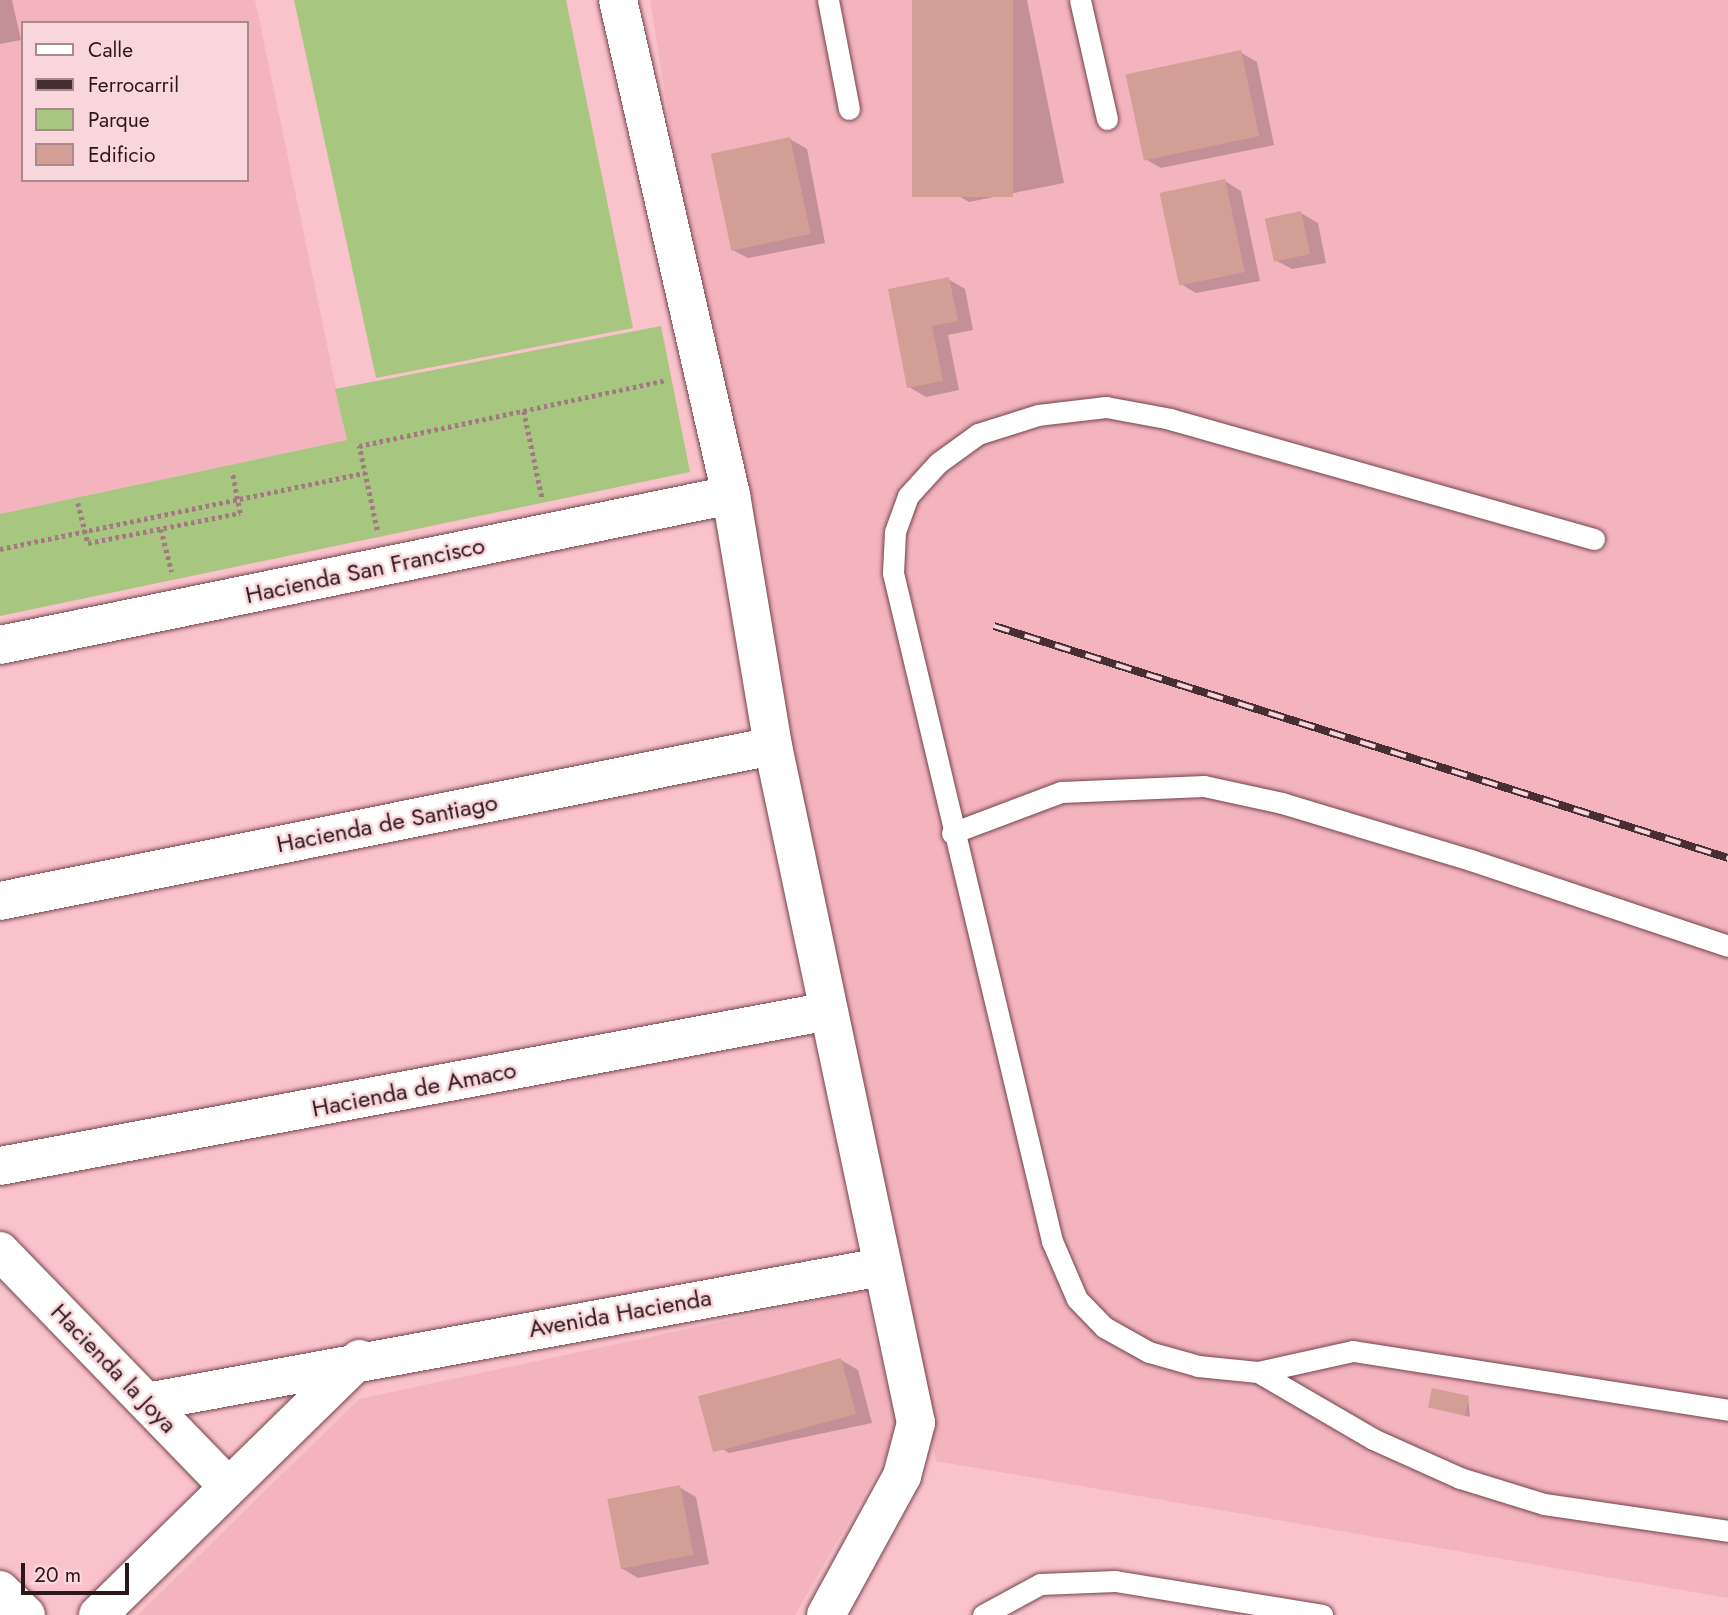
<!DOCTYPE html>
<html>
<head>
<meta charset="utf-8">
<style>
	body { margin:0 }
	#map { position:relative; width:1728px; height:1615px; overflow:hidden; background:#fac2cb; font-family:Jost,sans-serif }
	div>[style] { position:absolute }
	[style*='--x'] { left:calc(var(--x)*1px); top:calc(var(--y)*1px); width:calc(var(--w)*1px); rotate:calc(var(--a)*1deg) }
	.built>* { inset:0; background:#f4b4be }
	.green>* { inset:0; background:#a7c781 }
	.shadow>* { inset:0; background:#0003 }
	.building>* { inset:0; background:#d39e96; transform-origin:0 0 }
	.path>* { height:4.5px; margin-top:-2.25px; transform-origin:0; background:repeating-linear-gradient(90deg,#a37a81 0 3.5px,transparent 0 7px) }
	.roads { filter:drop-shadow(0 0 2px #72444d) drop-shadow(0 0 2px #72444d) }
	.service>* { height:21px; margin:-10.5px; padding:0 10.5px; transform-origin:10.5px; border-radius:10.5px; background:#fff }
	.minor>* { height:38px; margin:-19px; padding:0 19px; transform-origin:19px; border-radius:19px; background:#fff }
	.rail>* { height:8px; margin-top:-4px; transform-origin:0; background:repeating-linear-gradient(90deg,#f8d6db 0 16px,#472e32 0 32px); box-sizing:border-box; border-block:2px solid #472e32 }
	span { translate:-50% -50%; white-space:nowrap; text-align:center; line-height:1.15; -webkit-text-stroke:5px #f8d6db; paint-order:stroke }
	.street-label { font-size:24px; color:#2c181b }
	.legend { position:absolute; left:21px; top:21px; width:228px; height:161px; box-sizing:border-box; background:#f8d6db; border:2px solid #a68a8e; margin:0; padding:9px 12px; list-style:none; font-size:21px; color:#2c181b }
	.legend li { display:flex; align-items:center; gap:14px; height:35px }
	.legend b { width:35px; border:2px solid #a68a8e }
	.scale { position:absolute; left:21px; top:1563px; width:108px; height:32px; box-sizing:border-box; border:4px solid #2c181b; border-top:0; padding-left:9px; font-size:21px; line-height:24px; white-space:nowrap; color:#2c181b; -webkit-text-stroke:5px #f8d6db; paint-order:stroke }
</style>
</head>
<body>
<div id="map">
	<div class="built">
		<i style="clip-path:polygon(evenodd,0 0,255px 0,347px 440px,0 514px,0 0,23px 23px,247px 23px,247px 180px,23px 180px,23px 23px)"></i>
		<i style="clip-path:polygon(650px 0,1728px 0,1728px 1598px,936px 1461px,695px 285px)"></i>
		<i style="clip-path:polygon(864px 1291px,899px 1434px,795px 1615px,138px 1615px,359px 1399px)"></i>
	</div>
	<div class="green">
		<i style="clip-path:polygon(294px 0,566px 0,633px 328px,376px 378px)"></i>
		<i style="clip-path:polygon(661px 326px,690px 472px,0 616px,0 514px,347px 440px,335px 389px)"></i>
	</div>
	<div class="shadow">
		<i style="clip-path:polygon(0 0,12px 0,21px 40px,0 44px)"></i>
		<i style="clip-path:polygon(914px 0,1027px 0,1064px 183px,969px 202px,952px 192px)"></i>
		<i style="clip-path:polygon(1240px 52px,1257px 62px,1274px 145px,1161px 168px,1145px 159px)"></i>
		<i style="clip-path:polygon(790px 139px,807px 149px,825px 243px,748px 258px,731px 249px)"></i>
		<i style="clip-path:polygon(1225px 181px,1241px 191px,1260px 281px,1196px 293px,1179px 283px)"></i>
		<i style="clip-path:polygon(1301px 213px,1318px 223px,1326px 263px,1292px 269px,1275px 260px)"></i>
		<i style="clip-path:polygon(948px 279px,965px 289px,973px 330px,948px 335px,959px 390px,926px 397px,909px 387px)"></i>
		<i style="clip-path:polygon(841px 1360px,858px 1370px,872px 1423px,729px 1453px,712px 1443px)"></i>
		<i style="clip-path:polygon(1468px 1397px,1470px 1417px,1430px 1407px)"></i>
		<i style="clip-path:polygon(679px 1487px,696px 1497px,709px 1564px,638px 1578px,621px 1568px)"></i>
	</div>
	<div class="building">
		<i style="left:912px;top:0;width:101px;height:197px"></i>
		<i style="left:1241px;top:50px;width:88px;height:118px;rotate:78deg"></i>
		<i style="left:790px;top:137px;width:99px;height:81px;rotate:78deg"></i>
		<i style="left:1225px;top:179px;width:95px;height:67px;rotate:78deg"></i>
		<i style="left:1301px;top:211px;width:44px;height:37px;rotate:78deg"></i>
		<i style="clip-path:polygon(949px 277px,958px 321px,932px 326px,943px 381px,907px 388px,888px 289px)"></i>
		<i style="left:841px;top:1358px;width:58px;height:148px;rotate:75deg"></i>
		<i style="left:1432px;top:1388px;width:38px;height:20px;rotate:12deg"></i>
		<i style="left:680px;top:1485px;width:71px;height:74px;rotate:79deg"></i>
	</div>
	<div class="path">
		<i style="--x:524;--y:411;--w:88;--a:78.2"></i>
		<i style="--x:78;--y:503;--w:41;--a:76"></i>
		<i style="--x:88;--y:543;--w:155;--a:-11.2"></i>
		<i style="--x:240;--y:513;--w:42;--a:-101"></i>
		<i style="--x:161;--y:529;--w:44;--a:75.7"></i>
		<i style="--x:377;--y:530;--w:86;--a:-102.1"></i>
		<i style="--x:359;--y:446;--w:314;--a:-12.1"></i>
		<i style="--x:0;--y:549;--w:373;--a:-11.8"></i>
	</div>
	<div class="roads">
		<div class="service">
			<i style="--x:828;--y:0;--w:111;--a:79.1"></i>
			<i style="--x:1080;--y:0;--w:122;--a:77.2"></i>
			<i style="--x:1594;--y:539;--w:440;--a:-164.2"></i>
			<i style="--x:1171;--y:419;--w:66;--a:-169.5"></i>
			<i style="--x:1106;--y:407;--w:68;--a:173.3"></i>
			<i style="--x:1038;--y:415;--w:63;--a:162.4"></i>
			<i style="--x:978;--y:434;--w:49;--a:144.1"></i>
			<i style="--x:938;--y:463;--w:45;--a:132.3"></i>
			<i style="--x:908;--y:496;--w:38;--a:110"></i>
			<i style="--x:895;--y:532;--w:41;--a:92.8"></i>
			<i style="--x:893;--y:573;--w:687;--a:76.61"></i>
			<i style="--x:1052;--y:1241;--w:63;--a:66.7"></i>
			<i style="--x:1077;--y:1299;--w:39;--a:46"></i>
			<i style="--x:1104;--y:1327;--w:51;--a:29.1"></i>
			<i style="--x:1149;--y:1352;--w:51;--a:15.9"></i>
			<i style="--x:1198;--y:1366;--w:60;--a:5.7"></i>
			<i style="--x:1258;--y:1372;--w:133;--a:30.2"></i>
			<i style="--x:1373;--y:1439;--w:95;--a:24.1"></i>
			<i style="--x:1460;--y:1478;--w:88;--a:17.2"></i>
			<i style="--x:1544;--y:1504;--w:186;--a:8.3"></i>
			<i style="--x:952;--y:833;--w:116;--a:-20.6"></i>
			<i style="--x:1061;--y:792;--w:143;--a:-2.4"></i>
			<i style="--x:1204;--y:786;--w:80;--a:12.3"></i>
			<i style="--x:1282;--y:803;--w:197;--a:16.8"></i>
			<i style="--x:1471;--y:860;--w:271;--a:18.5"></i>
			<i style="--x:1258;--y:1372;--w:97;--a:-12.5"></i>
			<i style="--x:1353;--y:1351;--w:380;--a:8.9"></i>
			<i style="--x:983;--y:1615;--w:65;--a:-28.5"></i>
			<i style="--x:1040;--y:1584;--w:75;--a:-2.3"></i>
			<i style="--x:1115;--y:1581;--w:210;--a:9.3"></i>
		</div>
		<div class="minor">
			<i style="--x:618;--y:0;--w:508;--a:77.14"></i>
			<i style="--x:731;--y:495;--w:254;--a:80.5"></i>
			<i style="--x:773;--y:746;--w:692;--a:78.07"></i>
			<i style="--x:916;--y:1423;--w:55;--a:104.8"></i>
			<i style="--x:902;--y:1476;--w:158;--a:118.7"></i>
			<i style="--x:0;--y:645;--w:746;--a:-11.6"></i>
			<i style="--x:0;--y:901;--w:788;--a:-11.34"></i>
			<i style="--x:0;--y:1166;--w:843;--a:-10.59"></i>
			<i style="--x:0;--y:1251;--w:327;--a:45.9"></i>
			<i style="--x:147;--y:1402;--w:746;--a:-10.42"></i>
			<i style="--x:0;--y:1590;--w:36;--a:44"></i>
			<i style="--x:98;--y:1615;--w:366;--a:-44.4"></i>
		</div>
	</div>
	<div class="rail">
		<i style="--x:994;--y:626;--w:770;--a:17.54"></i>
	</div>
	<div class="street-label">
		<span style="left:365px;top:570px;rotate:-12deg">Hacienda San Francisco</span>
		<span style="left:387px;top:823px;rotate:-11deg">Hacienda de Santiago</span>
		<span style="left:414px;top:1089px;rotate:-11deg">Hacienda de Amaco</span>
		<span style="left:620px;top:1313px;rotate:-10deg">Avenida Hacienda</span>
		<span style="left:114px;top:1368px;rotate:46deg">Hacienda la Joya</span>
	</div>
	<ul class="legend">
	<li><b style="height:9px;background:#fff"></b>Calle</li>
	<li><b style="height:9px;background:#472e32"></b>Ferrocarril</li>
	<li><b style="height:19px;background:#a7c781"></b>Parque</li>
	<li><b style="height:19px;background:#d39e96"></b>Edificio</li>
	</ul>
	<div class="scale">20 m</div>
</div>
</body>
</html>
